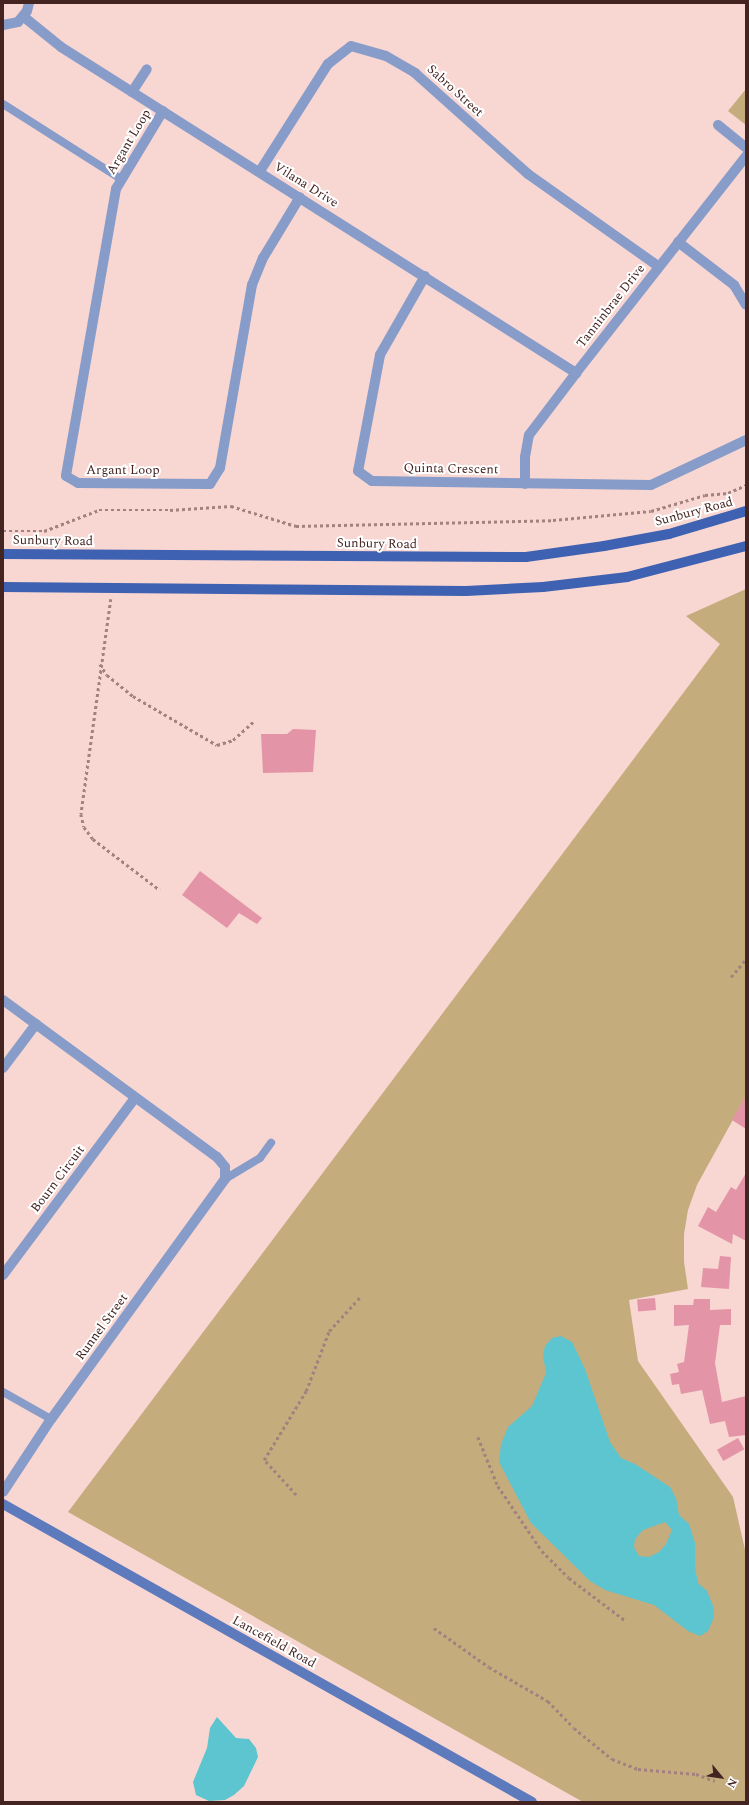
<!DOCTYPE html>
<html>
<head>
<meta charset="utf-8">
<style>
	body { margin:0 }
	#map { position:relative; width:749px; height:1805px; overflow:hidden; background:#f8d6d2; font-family:Spectral,serif }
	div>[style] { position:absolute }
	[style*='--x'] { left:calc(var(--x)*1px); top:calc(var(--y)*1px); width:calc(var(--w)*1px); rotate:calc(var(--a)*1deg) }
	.green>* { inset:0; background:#c4ac7d }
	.water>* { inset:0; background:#5cc5d0 }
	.building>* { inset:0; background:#e395a7; transform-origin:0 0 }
	.path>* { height:2.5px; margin-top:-1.25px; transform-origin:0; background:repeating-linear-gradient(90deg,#a2817e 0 3px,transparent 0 6px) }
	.service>* { height:8px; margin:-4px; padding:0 4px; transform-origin:4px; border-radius:4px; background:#879cc9 }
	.minor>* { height:10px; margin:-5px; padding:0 5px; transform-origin:5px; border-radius:5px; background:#879cc9 }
	.tertiary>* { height:10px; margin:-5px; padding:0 5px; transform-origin:5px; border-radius:5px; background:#879cc9 }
	.secondary>* { height:10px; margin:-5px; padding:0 5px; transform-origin:5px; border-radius:5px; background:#5c7abc }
	.primary>* { height:10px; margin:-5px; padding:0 5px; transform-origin:5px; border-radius:5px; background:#3e61b1 }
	span { translate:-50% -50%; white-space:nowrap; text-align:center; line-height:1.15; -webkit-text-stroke:4px #fff; paint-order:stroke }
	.street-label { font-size:13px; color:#432421 }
	.frame { position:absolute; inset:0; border:4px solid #432421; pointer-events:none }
	.north { position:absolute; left:701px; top:1757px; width:40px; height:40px; -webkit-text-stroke:3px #fff; paint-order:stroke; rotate:119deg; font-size:11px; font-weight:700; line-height:16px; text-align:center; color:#432421 }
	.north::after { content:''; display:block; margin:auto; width:14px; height:18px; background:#432421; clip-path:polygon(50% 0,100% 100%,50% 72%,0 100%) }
</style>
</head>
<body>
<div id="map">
	<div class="green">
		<i style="clip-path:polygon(746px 89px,746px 125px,728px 111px)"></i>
		<i style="clip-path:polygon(746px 589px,746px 1096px,697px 1185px,688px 1210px,684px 1234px,684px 1262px,688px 1289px,629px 1300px,638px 1361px,733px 1497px,746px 1554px,746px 1802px,583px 1802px,68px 1512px,720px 644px,686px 616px)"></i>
	</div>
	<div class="water">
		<i style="clip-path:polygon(evenodd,561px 1336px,572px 1342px,585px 1369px,610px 1442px,621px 1458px,635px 1464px,670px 1487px,676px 1498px,679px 1515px,689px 1524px,695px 1543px,695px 1567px,698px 1583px,707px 1591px,713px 1606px,714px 1617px,708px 1631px,700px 1636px,688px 1631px,654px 1605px,605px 1590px,590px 1581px,531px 1523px,499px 1462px,501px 1444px,508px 1427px,532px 1406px,546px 1373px,543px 1355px,545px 1346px,552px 1338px,561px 1336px,665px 1522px,672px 1530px,666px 1544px,659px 1552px,649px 1557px,639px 1556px,634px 1547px,635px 1539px,643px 1530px,665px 1522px)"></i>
		<i style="clip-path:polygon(217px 1717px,236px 1738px,249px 1739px,256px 1748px,258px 1757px,244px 1786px,234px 1795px,225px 1800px,209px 1801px,196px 1795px,193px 1782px,207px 1748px,210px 1728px)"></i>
	</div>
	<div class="building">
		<i style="clip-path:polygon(293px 729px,316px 730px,313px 772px,263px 773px,261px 734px,287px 734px)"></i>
		<i style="clip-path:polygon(200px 871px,262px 918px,257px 924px,239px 913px,227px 928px,182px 895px)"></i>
		<i style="clip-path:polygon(746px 1096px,746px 1129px,732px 1120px)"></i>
		<i style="clip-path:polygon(746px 1173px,746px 1241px,733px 1234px,732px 1244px,698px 1226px,708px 1207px,716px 1212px,731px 1187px,736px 1190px)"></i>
		<i style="clip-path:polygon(720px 1256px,731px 1257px,729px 1289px,701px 1287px,703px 1268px,718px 1269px)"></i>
		<i style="left:655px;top:1298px;width:12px;height:18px;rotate:85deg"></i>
		<i style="clip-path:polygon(694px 1299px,710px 1299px,710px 1310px,731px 1309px,731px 1325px,720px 1325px,715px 1363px,722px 1402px,746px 1396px,746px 1435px,729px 1437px,725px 1421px,710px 1424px,702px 1390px,681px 1394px,679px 1384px,672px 1385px,670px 1374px,679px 1372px,677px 1364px,684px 1362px,689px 1325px,674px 1326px,674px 1305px,693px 1305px)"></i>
		<i style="left:738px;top:1438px;width:13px;height:24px;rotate:61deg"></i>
	</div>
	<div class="path">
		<i style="--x:3;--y:531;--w:41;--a:0"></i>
		<i style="--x:44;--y:531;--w:59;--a:-20.9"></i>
		<i style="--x:99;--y:510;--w:71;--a:0"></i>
		<i style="--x:170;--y:510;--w:61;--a:-3.8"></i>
		<i style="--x:231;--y:506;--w:68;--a:17.1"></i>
		<i style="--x:296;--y:526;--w:257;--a:-1.3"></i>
		<i style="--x:553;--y:520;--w:98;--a:-5.2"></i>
		<i style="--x:651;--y:511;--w:56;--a:-16.5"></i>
		<i style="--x:705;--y:495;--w:23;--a:-5"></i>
		<i style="--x:728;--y:493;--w:20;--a:-24"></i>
		<i style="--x:111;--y:599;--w:217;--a:97.9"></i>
		<i style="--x:81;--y:814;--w:13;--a:77"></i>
		<i style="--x:84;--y:827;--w:15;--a:53"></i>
		<i style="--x:93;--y:839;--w:84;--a:37.3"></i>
		<i style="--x:100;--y:664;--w:13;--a:58"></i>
		<i style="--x:107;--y:675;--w:33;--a:39"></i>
		<i style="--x:133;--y:696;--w:97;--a:30.3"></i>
		<i style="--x:217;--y:745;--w:17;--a:-17"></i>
		<i style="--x:233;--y:740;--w:27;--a:-42"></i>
		<i style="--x:731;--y:977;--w:23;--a:-50"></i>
		<i style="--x:478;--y:1437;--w:53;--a:67.8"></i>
		<i style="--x:498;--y:1486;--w:78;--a:55.9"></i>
		<i style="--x:542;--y:1551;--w:38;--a:45"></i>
		<i style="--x:569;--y:1578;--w:71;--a:37"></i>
		<i style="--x:296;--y:1495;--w:47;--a:-132.4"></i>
		<i style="--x:264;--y:1460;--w:81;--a:-58.7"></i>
		<i style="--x:306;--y:1391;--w:64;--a:-69"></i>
		<i style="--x:329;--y:1331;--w:47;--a:-47.6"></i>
		<i style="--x:434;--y:1628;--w:67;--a:35.3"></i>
		<i style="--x:489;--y:1667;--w:68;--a:30"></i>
		<i style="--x:548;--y:1701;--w:37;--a:46"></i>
		<i style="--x:574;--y:1728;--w:49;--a:39.2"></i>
		<i style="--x:612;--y:1759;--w:28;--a:21"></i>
		<i style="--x:638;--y:1769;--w:58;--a:4.9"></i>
		<i style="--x:696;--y:1774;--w:20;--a:20"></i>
	</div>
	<div class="service">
		<i style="--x:3;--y:104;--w:140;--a:32.4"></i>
		<i style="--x:225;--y:1179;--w:41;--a:-31"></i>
		<i style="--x:260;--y:1158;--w:19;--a:-54"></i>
		<i style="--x:3;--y:1392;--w:55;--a:29.4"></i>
	</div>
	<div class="minor">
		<i style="--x:132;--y:92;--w:27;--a:-57"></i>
		<i style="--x:163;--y:111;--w:91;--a:121.1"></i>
		<i style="--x:116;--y:189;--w:291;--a:99.9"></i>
		<i style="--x:66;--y:476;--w:14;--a:30"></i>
		<i style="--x:78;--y:483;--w:132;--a:0.4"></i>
		<i style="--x:210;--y:484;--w:19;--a:-58"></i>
		<i style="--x:220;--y:468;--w:186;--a:-80.1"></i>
		<i style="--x:252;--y:285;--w:29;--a:-68"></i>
		<i style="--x:263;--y:258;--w:71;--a:-58.8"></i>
		<i style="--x:718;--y:125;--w:36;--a:39"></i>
		<i style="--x:260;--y:171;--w:127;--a:-57.6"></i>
		<i style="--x:328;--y:64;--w:29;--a:-38"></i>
		<i style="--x:351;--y:46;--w:36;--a:16"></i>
		<i style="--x:386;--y:56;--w:34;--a:30"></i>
		<i style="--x:415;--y:73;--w:152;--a:41.8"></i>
		<i style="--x:528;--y:174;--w:159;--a:35.3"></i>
		<i style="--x:678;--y:242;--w:71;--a:37.5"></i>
		<i style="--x:734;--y:285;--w:23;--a:59"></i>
		<i style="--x:425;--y:276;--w:91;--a:119.7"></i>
		<i style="--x:380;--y:355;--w:118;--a:100.7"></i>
		<i style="--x:358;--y:471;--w:17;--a:36"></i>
		<i style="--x:372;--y:481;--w:279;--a:0.8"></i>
		<i style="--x:651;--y:485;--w:105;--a:-25.3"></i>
		<i style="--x:525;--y:484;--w:27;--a:-90"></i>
		<i style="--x:525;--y:457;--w:22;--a:-80"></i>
		<i style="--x:529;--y:435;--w:78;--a:-52.8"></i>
		<i style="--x:3;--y:1000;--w:265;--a:36.3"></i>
		<i style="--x:217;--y:1157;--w:13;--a:51"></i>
		<i style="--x:225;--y:1167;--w:12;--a:90"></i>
		<i style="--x:225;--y:1179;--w:296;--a:125.9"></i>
		<i style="--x:51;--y:1419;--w:87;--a:123.3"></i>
		<i style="--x:3;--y:1068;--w:55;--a:-53.1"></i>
		<i style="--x:3;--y:1275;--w:221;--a:-53.3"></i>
	</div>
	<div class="tertiary">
		<i style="--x:24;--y:17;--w:48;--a:39"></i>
		<i style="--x:61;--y:47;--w:610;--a:32.33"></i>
		<i style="--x:576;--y:373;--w:276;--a:-51.9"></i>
		<i style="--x:3;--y:25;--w:15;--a:-11"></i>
		<i style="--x:18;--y:22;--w:14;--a:-51"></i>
		<i style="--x:27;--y:11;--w:8;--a:-76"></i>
	</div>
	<div class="secondary">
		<i style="--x:3;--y:1504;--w:607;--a:29.39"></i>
	</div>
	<div class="primary">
		<i style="--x:3;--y:554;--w:523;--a:0.33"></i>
		<i style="--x:526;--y:557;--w:79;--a:-8"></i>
		<i style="--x:604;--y:546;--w:66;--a:-10.5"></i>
		<i style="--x:669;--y:534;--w:80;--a:-16.6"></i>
		<i style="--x:3;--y:587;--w:463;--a:0.5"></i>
		<i style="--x:466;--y:591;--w:77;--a:-3"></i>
		<i style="--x:543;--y:587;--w:85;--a:-6.8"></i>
		<i style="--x:627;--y:577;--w:123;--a:-14.6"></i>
	</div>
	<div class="street-label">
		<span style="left:455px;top:91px;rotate:42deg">Sabro Street</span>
		<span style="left:129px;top:142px;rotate:-59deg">Argant Loop</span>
		<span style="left:306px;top:185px;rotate:32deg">Vilana Drive</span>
		<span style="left:611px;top:306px;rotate:-52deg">Tanninbrae Drive</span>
		<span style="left:451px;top:469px;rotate:1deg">Quinta Crescent</span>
		<span style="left:123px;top:470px">Argant Loop</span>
		<span style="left:694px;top:512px;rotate:-15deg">Sunbury Road</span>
		<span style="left:53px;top:541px;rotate:1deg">Sunbury Road</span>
		<span style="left:377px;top:544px;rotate:1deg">Sunbury Road</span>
		<span style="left:58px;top:1179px;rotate:-53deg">Bourn Circuit</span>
		<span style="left:102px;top:1327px;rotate:-54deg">Runnel Street</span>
		<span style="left:274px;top:1642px;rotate:29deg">Lancefield Road</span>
	</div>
	<div class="frame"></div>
	<div class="north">N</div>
</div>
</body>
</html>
